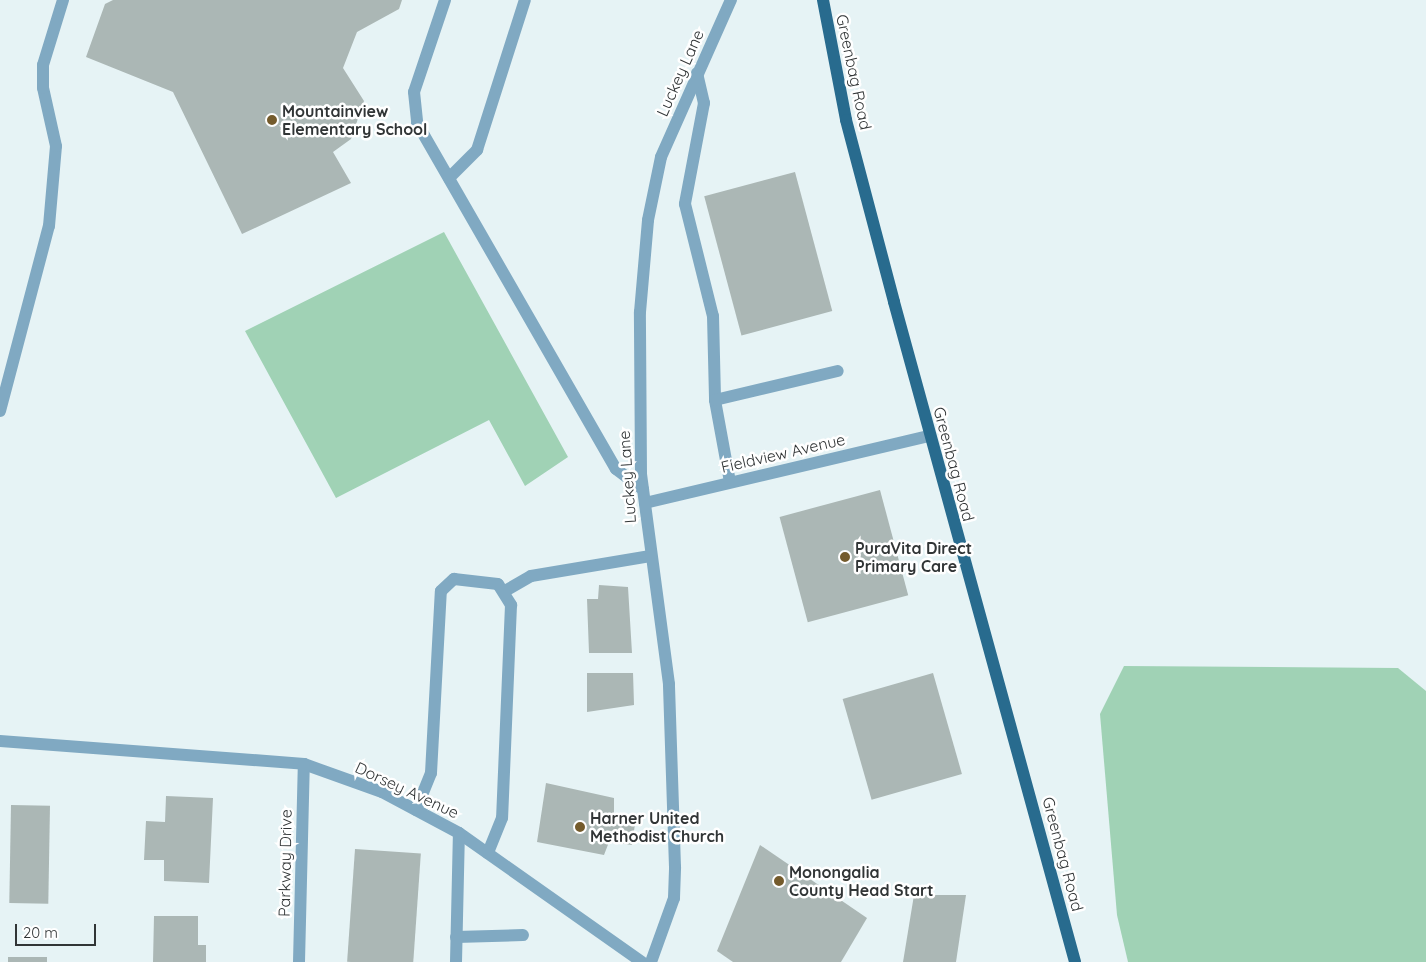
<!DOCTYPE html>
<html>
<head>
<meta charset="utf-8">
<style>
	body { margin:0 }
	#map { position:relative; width:1426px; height:962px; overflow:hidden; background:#e6f3f5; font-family:Quicksand,sans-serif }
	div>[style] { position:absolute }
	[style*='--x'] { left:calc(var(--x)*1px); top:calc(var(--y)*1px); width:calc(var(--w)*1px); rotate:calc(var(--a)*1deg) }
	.green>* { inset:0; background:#a0d2b5 }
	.building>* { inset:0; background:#abb7b5; transform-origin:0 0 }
	.minor>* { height:12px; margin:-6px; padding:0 6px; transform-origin:6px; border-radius:6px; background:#80a9c2 }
	.major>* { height:12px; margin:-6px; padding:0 6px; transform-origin:6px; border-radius:6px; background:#286b8e }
	.dots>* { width:14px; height:14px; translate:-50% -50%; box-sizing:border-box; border:2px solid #fff; border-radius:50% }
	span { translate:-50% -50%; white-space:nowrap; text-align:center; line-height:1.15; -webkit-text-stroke:5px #fff; paint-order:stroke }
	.street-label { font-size:16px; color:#313536 }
	.poi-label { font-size:16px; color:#313536; font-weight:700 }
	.left { translate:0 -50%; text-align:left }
	.scale { position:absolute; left:15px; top:924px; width:81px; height:22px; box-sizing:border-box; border:2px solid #313536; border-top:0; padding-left:6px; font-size:15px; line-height:18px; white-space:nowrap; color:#313536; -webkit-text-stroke:4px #fff; paint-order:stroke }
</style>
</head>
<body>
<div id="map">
	<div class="green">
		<i style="clip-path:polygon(444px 232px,568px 457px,525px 486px,489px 420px,336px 498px,245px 331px)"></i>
		<i style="clip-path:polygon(1124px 666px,1398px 668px,1426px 691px,1426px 962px,1128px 962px,1117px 915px,1100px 714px)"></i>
	</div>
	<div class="building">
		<i style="clip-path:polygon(113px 0,402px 0,399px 9px,357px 32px,343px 68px,364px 101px,351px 139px,333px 152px,351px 183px,242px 234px,173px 92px,86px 57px,105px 4px)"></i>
		<i style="left:795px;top:172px;width:144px;height:94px;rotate:75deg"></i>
		<i style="left:880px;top:490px;width:109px;height:104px;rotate:75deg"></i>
		<i style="clip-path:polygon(599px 585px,628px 587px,632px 653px,589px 653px,587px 599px,598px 599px)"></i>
		<i style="clip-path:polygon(587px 673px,633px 673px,634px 705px,587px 712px)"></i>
		<i style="left:933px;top:673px;width:105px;height:94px;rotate:74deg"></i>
		<i style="clip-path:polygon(546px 783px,614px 798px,614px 813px,636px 817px,632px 845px,609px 842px,604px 855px,537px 842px)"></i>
		<i style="clip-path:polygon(166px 796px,213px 798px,209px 883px,164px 881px,164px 860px,144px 860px,146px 821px,165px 822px)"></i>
		<i style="left:11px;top:805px;width:39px;height:98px;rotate:1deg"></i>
		<i style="clip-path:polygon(760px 845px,867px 918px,841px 962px,733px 962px,717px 951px)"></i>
		<i style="left:355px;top:849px;width:66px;height:113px;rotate:4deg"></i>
		<i style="clip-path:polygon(914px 895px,966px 895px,956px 962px,903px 962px)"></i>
		<i style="clip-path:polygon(154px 916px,198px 916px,198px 945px,206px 945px,206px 962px,153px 962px)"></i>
		<i style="left:8px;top:957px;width:39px;height:5px"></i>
	</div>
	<div class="minor">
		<i style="--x:445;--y:0;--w:97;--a:108.6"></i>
		<i style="--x:414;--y:92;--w:31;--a:84"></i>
		<i style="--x:417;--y:123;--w:399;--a:60.1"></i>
		<i style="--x:616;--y:469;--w:34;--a:37"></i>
		<i style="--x:697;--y:73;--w:31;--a:77"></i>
		<i style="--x:704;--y:103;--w:103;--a:100.7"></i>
		<i style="--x:685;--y:204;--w:115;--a:76"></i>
		<i style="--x:713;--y:316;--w:84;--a:88.6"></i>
		<i style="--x:449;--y:178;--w:40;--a:-45"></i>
		<i style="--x:477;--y:150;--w:157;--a:-72.3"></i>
		<i style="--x:0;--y:411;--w:191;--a:-75.2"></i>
		<i style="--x:49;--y:226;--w:80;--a:-85"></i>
		<i style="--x:56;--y:146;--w:59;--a:-102.6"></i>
		<i style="--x:43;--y:88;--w:23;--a:-90"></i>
		<i style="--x:43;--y:65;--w:68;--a:-72.9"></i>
		<i style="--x:730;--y:482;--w:83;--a:-100.4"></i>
		<i style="--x:715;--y:400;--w:126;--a:-13.3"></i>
		<i style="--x:645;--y:503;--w:292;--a:-13.3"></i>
		<i style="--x:505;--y:591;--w:30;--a:-30"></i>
		<i style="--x:531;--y:576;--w:121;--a:-9.5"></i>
		<i style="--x:0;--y:741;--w:305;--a:4.3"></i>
		<i style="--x:304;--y:764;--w:83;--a:19.7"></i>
		<i style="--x:382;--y:792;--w:87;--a:28"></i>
		<i style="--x:459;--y:833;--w:224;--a:35.2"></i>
		<i style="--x:416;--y:810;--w:40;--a:-68"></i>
		<i style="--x:431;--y:773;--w:182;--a:-86.9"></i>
		<i style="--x:441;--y:591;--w:18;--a:-43"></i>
		<i style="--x:454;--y:579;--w:44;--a:6.5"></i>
		<i style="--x:498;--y:584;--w:25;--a:58"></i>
		<i style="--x:511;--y:605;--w:213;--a:92.4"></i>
		<i style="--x:502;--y:818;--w:38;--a:112"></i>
		<i style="--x:456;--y:937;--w:67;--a:-1.7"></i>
		<i style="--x:299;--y:962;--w:198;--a:-88.6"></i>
		<i style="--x:456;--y:962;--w:129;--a:-88.7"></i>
		<i style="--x:651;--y:962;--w:68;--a:-70.2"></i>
		<i style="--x:674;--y:898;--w:31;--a:-88"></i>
		<i style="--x:675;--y:867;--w:183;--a:-91.9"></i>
		<i style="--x:669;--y:684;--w:213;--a:-97.6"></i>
		<i style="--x:641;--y:473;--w:161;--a:-90.4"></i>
		<i style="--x:640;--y:312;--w:92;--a:-85"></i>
		<i style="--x:648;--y:220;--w:64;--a:-78.3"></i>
		<i style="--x:661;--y:157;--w:172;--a:-66"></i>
	</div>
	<div class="major">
		<i style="--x:823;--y:0;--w:122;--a:79.1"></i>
		<i style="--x:846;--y:120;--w:188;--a:75.2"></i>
		<i style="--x:894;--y:302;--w:684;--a:74.66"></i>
	</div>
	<div class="dots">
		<i style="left:272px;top:120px;background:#745b2c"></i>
		<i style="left:845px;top:557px;background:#745b2c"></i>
		<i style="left:580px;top:827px;background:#745b2c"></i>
		<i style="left:779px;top:881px;background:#745b2c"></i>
	</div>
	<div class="street-label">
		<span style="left:854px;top:72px;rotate:78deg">Greenbag Road</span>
		<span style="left:680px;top:73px;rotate:-66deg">Luckey Lane</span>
		<span style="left:783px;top:453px;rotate:-13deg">Fieldview Avenue</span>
		<span style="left:954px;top:464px;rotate:75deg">Greenbag Road</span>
		<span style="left:627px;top:477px;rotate:-94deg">Luckey Lane</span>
		<span style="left:407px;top:790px;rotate:25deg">Dorsey Avenue</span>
		<span style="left:1063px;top:854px;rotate:75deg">Greenbag Road</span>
		<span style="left:285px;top:863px;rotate:-89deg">Parkway Drive</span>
	</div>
	<div class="poi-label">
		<span class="left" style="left:282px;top:120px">Mountainview<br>Elementary School</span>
		<span class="left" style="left:855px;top:557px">PuraVita Direct<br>Primary Care</span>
		<span class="left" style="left:590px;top:827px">Harner United<br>Methodist Church</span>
		<span class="left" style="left:789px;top:881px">Monongalia<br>County Head Start</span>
	</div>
	<div class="scale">20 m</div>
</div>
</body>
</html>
